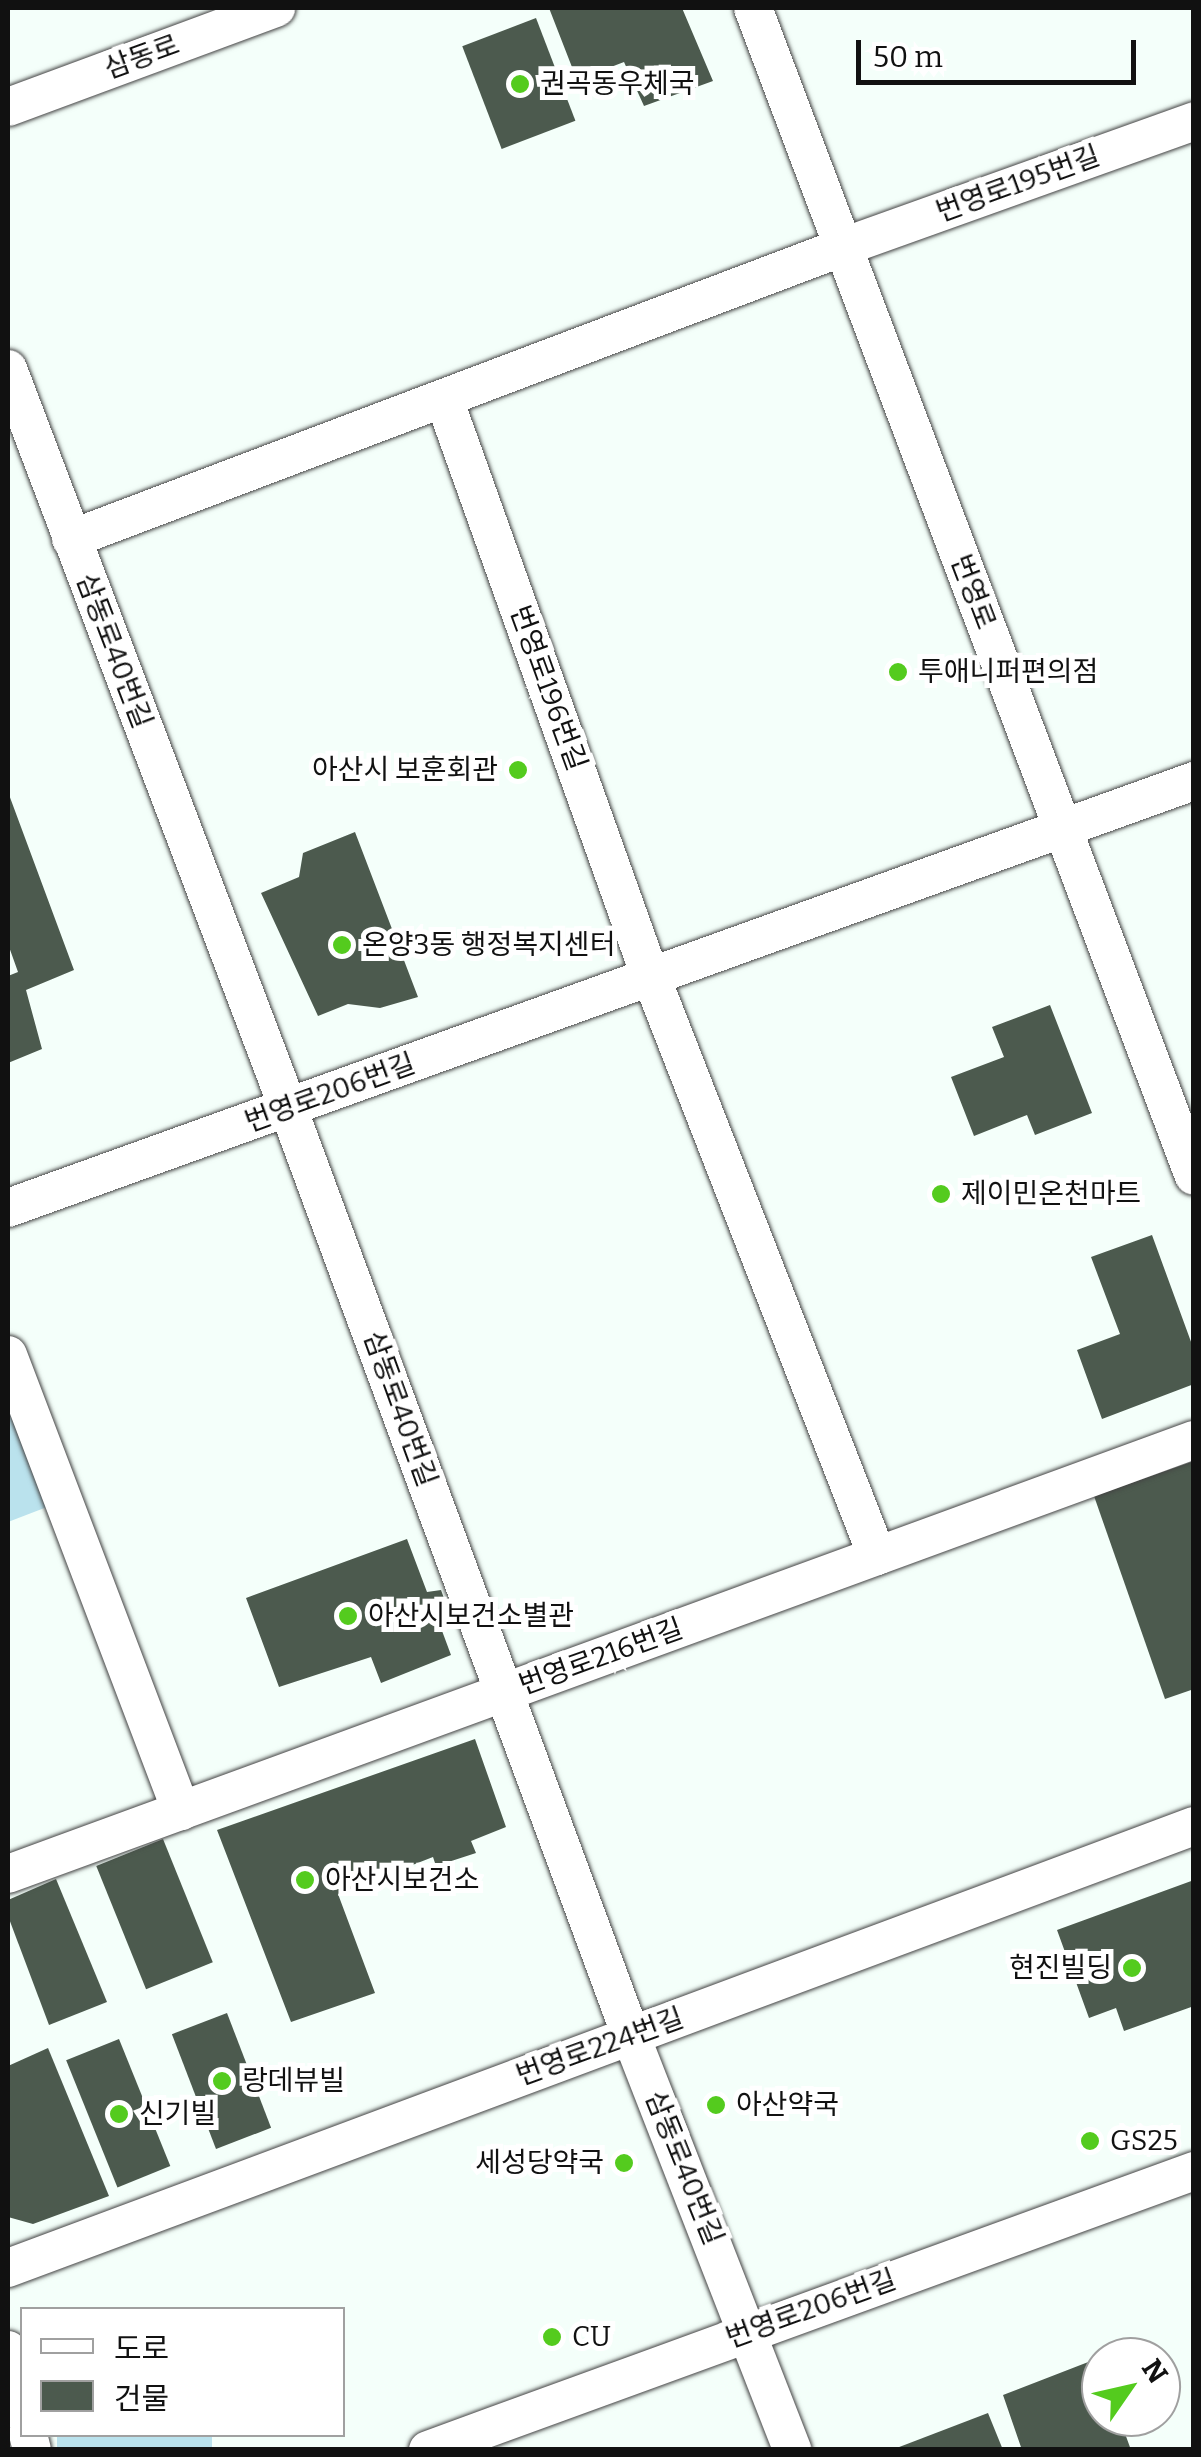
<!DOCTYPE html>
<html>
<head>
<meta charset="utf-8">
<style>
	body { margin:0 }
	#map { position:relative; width:1201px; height:2457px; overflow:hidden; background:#f4fffa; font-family:Bitter,"Noto Sans KR",serif }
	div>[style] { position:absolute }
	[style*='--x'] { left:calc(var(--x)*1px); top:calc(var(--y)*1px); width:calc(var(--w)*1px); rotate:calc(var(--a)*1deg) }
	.green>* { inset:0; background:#bae2ed; transform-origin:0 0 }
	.building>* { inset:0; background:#4c5a4e; transform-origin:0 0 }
	.roads { filter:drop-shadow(0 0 2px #444) drop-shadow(0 0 2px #444) }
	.minor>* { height:38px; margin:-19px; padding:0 19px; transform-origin:19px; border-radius:19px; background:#fff }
	.dots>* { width:28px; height:28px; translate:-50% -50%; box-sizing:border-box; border:5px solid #fff; border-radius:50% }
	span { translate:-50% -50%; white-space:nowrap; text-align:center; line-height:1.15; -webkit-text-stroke:10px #fff; paint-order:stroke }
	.street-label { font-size:28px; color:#111 }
	.poi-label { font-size:28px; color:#111 }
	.left { translate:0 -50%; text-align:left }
	.right { translate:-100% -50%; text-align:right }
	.frame { position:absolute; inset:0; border:10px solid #111; pointer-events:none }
	.legend { position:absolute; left:20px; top:2307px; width:325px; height:130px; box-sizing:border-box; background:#fff; border:2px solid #a0a0a0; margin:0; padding:12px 18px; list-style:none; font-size:30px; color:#111 }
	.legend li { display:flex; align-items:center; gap:20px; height:50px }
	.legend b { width:50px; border:2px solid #a0a0a0 }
	.north { position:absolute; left:1081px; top:2337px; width:100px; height:100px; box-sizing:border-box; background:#fff; border:2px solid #a0a0a0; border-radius:50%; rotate:56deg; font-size:28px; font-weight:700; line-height:40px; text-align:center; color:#111 }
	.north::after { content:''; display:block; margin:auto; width:35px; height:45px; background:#54cb1e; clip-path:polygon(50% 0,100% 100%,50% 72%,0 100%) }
	.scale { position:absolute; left:856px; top:40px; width:280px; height:45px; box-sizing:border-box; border:5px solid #111; border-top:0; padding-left:12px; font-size:30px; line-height:35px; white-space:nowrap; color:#111; -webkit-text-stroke:8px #fff; paint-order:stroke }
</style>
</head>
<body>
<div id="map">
	<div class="green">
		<i style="clip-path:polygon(8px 1409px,47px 1507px,8px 1522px)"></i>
		<i style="left:57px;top:2435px;width:155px;height:14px"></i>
	</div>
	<div class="building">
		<i style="clip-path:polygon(549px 8px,682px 8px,713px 81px,644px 106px,624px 62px,577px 80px)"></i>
		<i style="left:536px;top:18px;width:110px;height:79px;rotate:69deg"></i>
		<i style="clip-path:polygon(8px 792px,74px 970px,26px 990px,42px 1049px,8px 1063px,8px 976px,18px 972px,8px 944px)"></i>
		<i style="clip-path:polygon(355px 832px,418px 997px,380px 1008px,348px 1004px,318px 1016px,261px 893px,299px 877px,303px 853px)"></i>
		<i style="clip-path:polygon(1050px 1005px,1092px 1113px,1035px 1135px,1027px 1115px,974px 1136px,951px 1077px,1004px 1057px,992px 1027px)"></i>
		<i style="clip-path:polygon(1152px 1235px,1194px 1350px,1194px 1384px,1102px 1419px,1077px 1350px,1120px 1334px,1091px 1257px)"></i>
		<i style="clip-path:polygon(1194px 1461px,1194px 1689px,1165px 1699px,1094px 1496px)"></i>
		<i style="clip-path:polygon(407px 1539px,427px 1592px,441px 1590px,449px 1612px,438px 1620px,451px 1655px,381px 1683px,371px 1657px,279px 1687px,246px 1598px)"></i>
		<i style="clip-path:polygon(475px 1739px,506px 1827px,471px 1841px,476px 1853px,436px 1866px,433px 1857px,338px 1894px,375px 1993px,291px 2022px,217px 1830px)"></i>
		<i style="left:163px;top:1839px;width:133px;height:72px;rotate:68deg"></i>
		<i style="clip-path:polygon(56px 1879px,107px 2002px,49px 2025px,8px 1916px,8px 1900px)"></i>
		<i style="clip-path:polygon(1194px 1880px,1194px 2006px,1124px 2031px,1116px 2008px,1089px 2018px,1057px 1930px)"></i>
		<i style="left:227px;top:2013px;width:123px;height:59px;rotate:69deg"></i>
		<i style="left:119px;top:2039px;width:137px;height:57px;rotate:68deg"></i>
		<i style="clip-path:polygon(48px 2048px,109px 2196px,33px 2224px,8px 2217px,8px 2066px)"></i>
		<i style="clip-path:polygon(1096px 2359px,1101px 2372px,1101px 2417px,1119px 2417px,1131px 2450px,1022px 2450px,1003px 2395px)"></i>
		<i style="clip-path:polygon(988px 2413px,1003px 2450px,894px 2450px,894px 2449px)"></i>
	</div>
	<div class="roads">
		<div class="minor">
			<i style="--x:753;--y:8;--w:1248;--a:69.32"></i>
			<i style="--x:8;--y:107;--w:286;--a:-20.3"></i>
			<i style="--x:8;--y:369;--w:761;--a:69.23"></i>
			<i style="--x:278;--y:1081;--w:1018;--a:69.71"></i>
			<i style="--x:631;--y:2036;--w:444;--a:68.7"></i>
			<i style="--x:444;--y:399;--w:591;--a:70.34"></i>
			<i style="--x:643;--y:956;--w:644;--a:68.69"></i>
			<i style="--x:71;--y:539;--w:825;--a:-20.72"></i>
			<i style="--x:843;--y:247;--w:373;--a:-19.7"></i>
			<i style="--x:8;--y:1208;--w:1261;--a:-19.8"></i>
			<i style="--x:8;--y:1355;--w:488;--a:69.2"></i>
			<i style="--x:8;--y:1874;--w:1263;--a:-20.1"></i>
			<i style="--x:8;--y:2268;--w:1266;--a:-20.44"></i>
			<i style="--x:8;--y:2350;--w:64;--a:77.3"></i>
			<i style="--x:28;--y:2434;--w:16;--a:76"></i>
			<i style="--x:428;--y:2450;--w:815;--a:-20.01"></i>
		</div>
	</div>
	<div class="dots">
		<i style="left:520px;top:84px;background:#54cb1e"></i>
		<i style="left:898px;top:672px;background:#54cb1e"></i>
		<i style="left:518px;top:770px;background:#54cb1e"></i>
		<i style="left:342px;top:945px;background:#54cb1e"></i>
		<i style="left:941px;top:1194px;background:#54cb1e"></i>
		<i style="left:348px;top:1616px;background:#54cb1e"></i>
		<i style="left:305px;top:1880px;background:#54cb1e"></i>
		<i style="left:1132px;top:1968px;background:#54cb1e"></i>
		<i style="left:222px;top:2081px;background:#54cb1e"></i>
		<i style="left:716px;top:2105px;background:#54cb1e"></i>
		<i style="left:119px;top:2114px;background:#54cb1e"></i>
		<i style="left:1090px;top:2141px;background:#54cb1e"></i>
		<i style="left:624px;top:2163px;background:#54cb1e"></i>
		<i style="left:552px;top:2337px;background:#54cb1e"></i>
	</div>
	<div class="street-label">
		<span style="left:142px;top:57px;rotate:-20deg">삼동로</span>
		<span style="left:1018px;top:184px;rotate:-20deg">번영로195번길</span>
		<span style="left:973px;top:592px;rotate:69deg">번영로</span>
		<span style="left:114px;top:651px;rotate:69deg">삼동로40번길</span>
		<span style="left:548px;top:688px;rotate:70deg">번영로196번길</span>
		<span style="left:330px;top:1093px;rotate:-20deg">번영로206번길</span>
		<span style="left:400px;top:1409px;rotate:70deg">삼동로40번길</span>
		<span style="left:601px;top:1657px;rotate:-20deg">번영로216번길</span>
		<span style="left:600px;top:2047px;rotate:-20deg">번영로224번길</span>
		<span style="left:684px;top:2168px;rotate:68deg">삼동로40번길</span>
		<span style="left:811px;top:2309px;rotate:-20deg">번영로206번길</span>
	</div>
	<div class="poi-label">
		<span class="left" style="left:540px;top:84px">권곡동우체국</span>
		<span class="left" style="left:918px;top:672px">투애니퍼편의점</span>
		<span class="right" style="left:498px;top:770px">아산시 보훈회관</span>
		<span class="left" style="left:362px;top:945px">온양3동 행정복지센터</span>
		<span class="left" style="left:961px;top:1194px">제이민온천마트</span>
		<span class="left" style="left:368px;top:1616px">아산시보건소별관</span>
		<span class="left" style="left:325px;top:1880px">아산시보건소</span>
		<span class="right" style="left:1112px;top:1968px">현진빌딩</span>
		<span class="left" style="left:242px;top:2081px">랑데뷰빌</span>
		<span class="left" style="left:736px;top:2105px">아산약국</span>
		<span class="left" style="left:139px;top:2114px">신기빌</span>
		<span class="left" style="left:1110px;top:2141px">GS25</span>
		<span class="right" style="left:604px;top:2163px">세성당약국</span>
		<span class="left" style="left:572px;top:2337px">CU</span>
	</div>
	<div class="frame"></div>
	<ul class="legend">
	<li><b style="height:12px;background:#fff"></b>도로</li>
	<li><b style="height:28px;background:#4c5a4e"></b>건물</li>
	</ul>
	<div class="north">N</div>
	<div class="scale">50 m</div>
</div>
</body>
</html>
